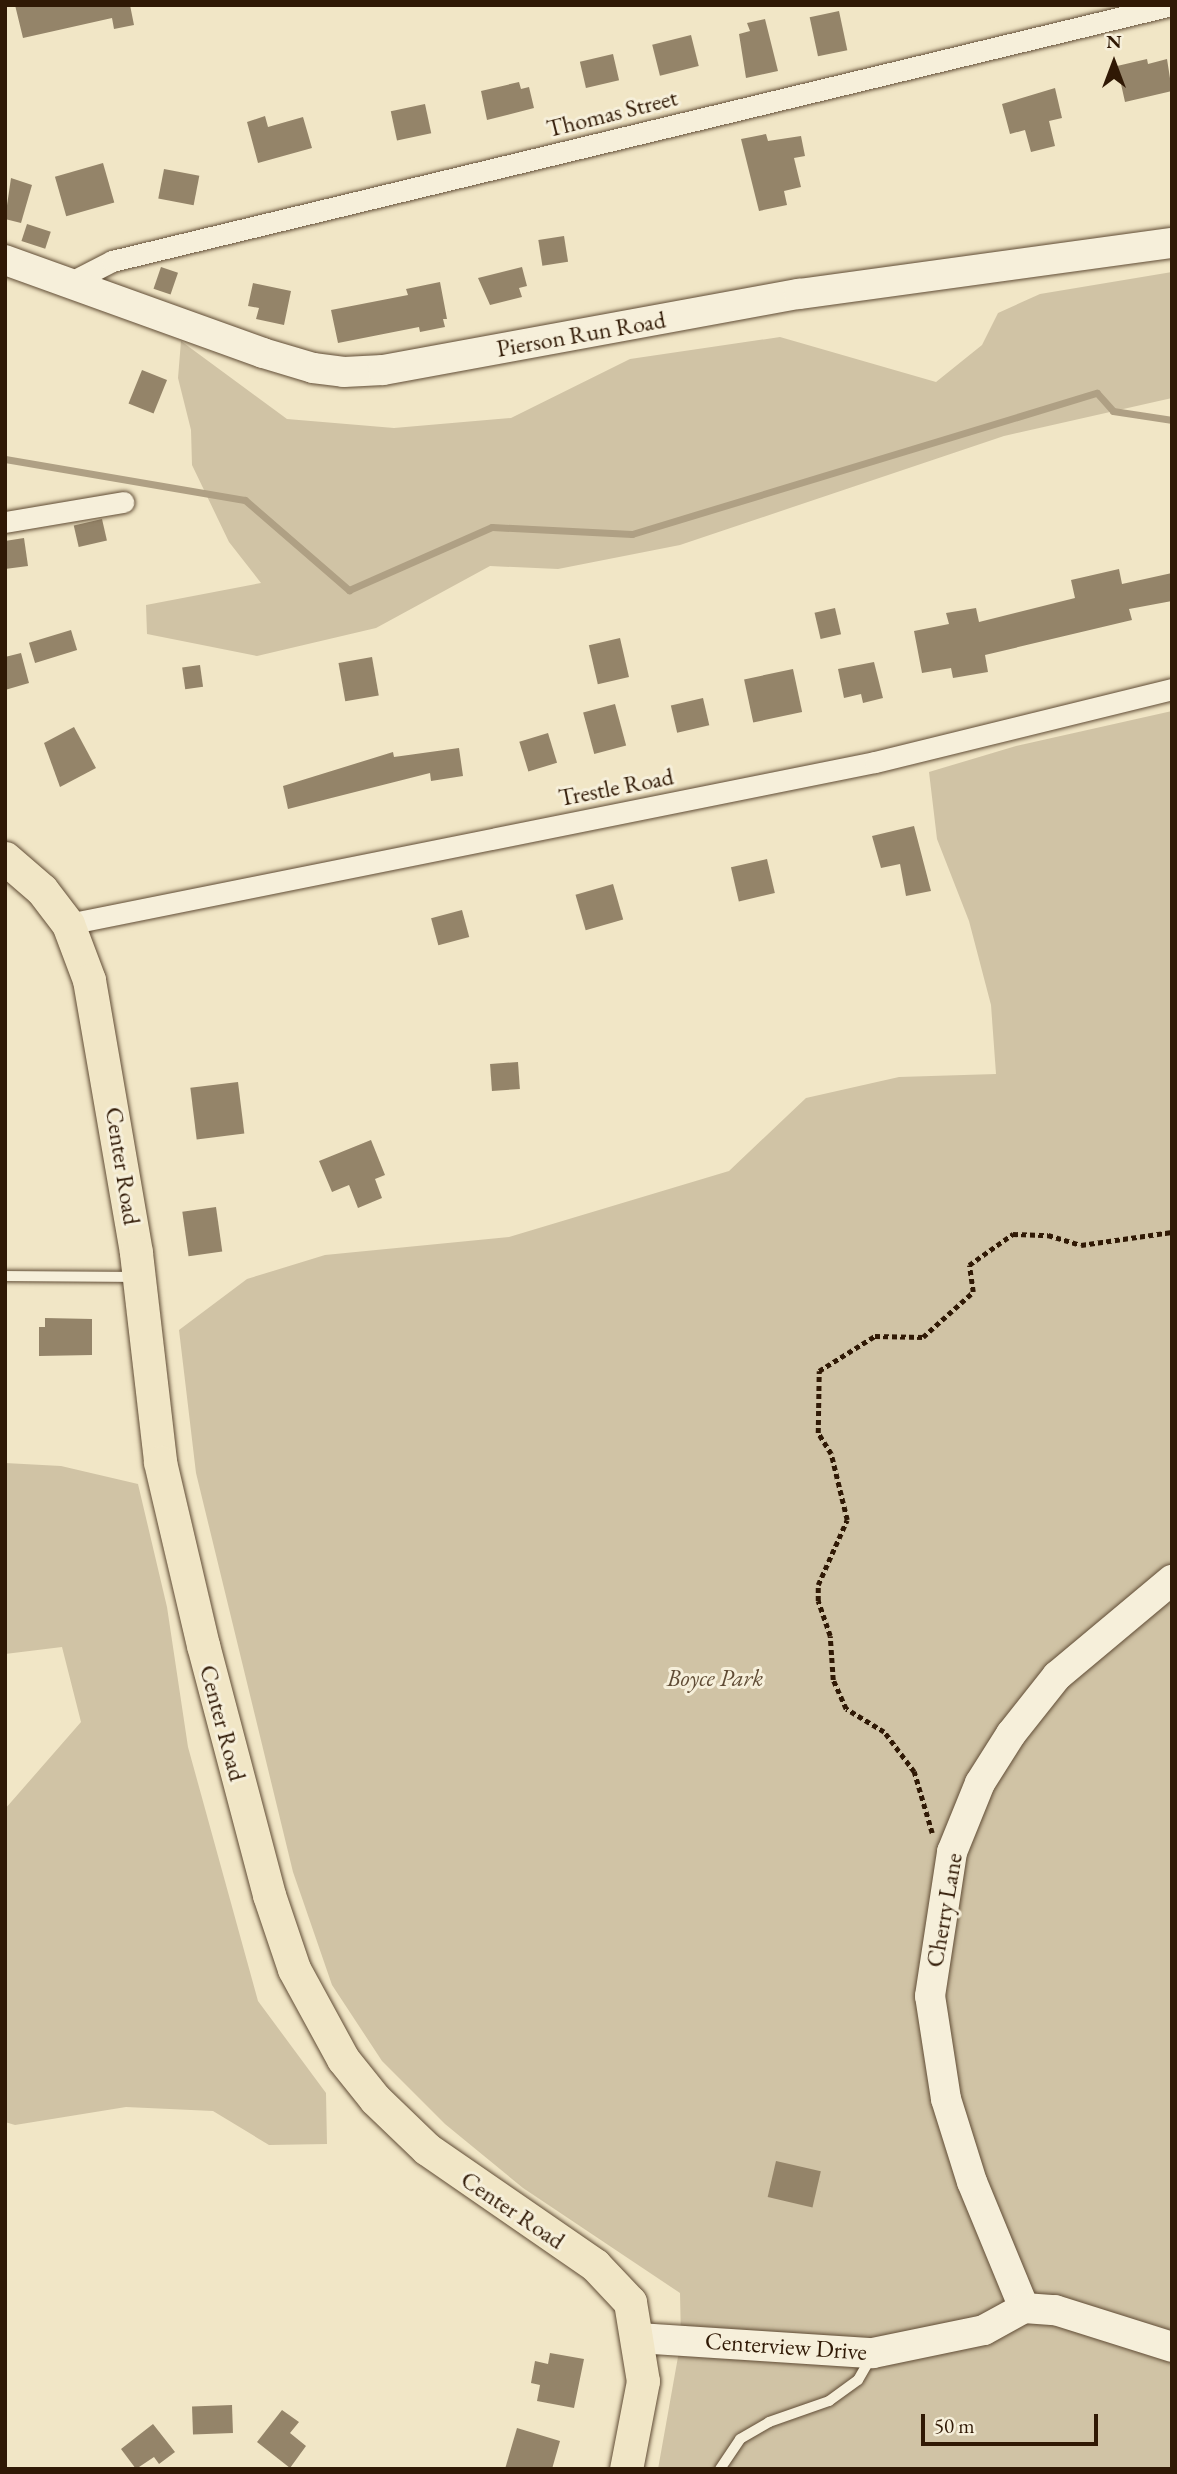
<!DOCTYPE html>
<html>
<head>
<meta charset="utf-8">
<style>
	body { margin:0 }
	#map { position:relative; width:1177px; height:2474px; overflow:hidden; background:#f1e6c6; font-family:"EB Garamond",serif }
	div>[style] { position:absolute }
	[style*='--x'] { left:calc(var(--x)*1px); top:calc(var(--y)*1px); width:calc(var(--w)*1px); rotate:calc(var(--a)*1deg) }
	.green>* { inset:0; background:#d0c3a5 }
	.stream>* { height:7px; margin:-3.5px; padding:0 3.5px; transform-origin:3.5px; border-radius:3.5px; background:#afa084 }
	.building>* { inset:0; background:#948469; transform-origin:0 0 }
	.path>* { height:4.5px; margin-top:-2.25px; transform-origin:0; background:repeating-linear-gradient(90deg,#301905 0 5px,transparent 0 8.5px) }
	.roads { filter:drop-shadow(0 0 2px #604c35) drop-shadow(0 0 2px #604c35) }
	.lane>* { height:10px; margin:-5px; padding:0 5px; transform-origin:5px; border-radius:5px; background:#f6efda }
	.street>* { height:21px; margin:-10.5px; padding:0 10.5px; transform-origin:10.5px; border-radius:10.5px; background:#f6efda }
	.secondary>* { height:30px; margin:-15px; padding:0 15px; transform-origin:15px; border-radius:15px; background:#f6efda }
	.primary>* { height:33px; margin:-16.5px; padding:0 16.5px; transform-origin:16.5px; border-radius:16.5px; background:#f1e6c6 }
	span { translate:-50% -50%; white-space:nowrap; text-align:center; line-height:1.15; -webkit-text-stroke:6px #f6efda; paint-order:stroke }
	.street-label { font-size:24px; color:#301905 }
	.park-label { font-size:24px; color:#604c35; font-style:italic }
	.frame { position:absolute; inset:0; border:7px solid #301905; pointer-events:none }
	.north { position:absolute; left:1079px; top:28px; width:70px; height:70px; -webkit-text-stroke:5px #f6efda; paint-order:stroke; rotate:0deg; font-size:19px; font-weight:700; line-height:28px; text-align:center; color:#301905 }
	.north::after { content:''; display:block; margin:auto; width:24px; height:32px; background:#301905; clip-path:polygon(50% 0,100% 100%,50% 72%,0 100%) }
	.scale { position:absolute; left:921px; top:2414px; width:177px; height:32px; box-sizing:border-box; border:4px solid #301905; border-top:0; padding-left:9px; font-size:21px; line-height:24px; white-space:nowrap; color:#301905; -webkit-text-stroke:5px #f6efda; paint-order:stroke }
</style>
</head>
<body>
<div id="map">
	<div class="green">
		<i style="clip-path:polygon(1172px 272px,1172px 398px,1004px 436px,680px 545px,558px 569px,490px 566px,376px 628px,257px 656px,147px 634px,146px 605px,261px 583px,229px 542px,192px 465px,191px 430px,178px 378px,181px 341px,287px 419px,394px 428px,511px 418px,630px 359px,780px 337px,936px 382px,982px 345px,998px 313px,1040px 294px)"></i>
		<i style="clip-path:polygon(1172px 711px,1172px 2469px,658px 2469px,681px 2340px,680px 2293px,523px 2188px,445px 2124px,382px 2061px,332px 1985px,293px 1872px,196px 1473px,179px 1330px,247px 1279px,325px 1255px,509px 1237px,729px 1171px,806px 1098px,899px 1077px,996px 1074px,991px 1005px,969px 921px,937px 839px,929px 772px,1016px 746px)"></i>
		<i style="clip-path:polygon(5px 1463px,61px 1466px,138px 1484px,167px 1607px,188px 1747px,258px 2001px,326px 2093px,327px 2144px,269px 2145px,213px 2111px,126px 2107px,15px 2125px,5px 2122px,5px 1809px,81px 1722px,62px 1647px,5px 1654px)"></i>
	</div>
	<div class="stream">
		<i style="--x:5;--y:459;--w:243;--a:9.7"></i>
		<i style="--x:245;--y:500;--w:138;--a:40.9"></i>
		<i style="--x:349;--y:590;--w:156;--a:-23.8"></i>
		<i style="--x:492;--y:527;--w:140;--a:2.9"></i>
		<i style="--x:632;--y:534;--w:486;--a:-16.9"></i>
		<i style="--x:1097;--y:393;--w:24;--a:48"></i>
		<i style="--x:1113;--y:411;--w:60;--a:8.7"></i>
	</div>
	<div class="building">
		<i style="clip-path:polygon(15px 5px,130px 5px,134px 25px,114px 29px,112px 18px,23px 38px)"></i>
		<i style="left:839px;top:11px;width:40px;height:30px;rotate:78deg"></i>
		<i style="clip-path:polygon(765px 19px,778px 71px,746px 78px,739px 34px,750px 31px,747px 23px)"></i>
		<i style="left:691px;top:35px;width:32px;height:40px;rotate:76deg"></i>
		<i style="left:613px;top:54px;width:27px;height:34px;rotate:77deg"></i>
		<i style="clip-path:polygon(1147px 59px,1148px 64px,1167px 59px,1172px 91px,1125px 102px,1117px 66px)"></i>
		<i style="clip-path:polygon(519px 82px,521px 89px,529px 87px,534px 108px,487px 120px,481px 91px)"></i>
		<i style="clip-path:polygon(1055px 88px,1062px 118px,1049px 121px,1055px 146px,1031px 152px,1025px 130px,1010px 134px,1002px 104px)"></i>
		<i style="left:425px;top:104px;width:30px;height:35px;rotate:78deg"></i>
		<i style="clip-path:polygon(265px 116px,268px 127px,303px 117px,312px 148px,258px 163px,247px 122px)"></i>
		<i style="clip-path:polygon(766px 134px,768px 141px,801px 136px,805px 156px,794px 158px,801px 187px,784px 191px,787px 205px,759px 211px,741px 139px)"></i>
		<i style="left:103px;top:163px;width:41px;height:50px;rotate:74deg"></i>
		<i style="left:164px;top:169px;width:36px;height:30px;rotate:11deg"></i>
		<i style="clip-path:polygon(11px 178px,32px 185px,21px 223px,5px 219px)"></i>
		<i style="left:27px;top:224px;width:25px;height:18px;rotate:18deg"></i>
		<i style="left:564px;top:236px;width:26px;height:26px;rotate:81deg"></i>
		<i style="left:161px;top:267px;width:18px;height:23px;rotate:19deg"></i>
		<i style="clip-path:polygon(522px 267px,527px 286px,519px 288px,522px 297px,490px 305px,478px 278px)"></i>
		<i style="clip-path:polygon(440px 282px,447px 319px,443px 319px,445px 327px,420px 332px,419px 327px,338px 343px,331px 310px,408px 295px,406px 289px)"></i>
		<i style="clip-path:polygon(253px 283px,291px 291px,284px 325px,256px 319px,259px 308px,248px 306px)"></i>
		<i style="left:142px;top:370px;width:27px;height:36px;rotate:22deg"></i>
		<i style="left:102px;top:519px;width:22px;height:29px;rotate:77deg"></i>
		<i style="clip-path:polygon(24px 538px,28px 566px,5px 569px,5px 541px)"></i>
		<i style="clip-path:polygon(1119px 569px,1122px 584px,1172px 573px,1172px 601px,1129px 609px,1132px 620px,985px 655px,988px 672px,953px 678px,951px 668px,922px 673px,914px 631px,949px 624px,946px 613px,976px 608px,979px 622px,1075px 598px,1071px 580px)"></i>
		<i style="left:835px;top:608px;width:27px;height:21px;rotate:77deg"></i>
		<i style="left:71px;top:630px;width:21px;height:44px;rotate:73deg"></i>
		<i style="left:620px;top:638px;width:40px;height:32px;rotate:77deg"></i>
		<i style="clip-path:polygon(21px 653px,29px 683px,5px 690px,5px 657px)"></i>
		<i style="left:372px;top:657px;width:39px;height:34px;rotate:80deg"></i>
		<i style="clip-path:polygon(874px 662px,883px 698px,863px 703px,861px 694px,844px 698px,838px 669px)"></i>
		<i style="left:200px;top:665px;width:22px;height:18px;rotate:82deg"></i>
		<i style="left:793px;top:669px;width:44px;height:50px;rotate:78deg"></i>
		<i style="left:703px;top:698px;width:28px;height:33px;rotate:77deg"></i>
		<i style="left:615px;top:704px;width:43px;height:33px;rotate:75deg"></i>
		<i style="clip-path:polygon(74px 727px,96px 768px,60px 787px,44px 743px)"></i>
		<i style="left:548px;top:733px;width:31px;height:30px;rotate:73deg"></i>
		<i style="clip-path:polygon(459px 748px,463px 776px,431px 781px,430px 773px,288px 809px,283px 786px,393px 752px,394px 757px)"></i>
		<i style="clip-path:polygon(914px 826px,931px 891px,906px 896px,900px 864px,881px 868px,872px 836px)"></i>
		<i style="left:767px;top:859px;width:35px;height:37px;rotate:77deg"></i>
		<i style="left:613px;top:884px;width:37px;height:39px;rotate:74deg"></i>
		<i style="left:462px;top:910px;width:28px;height:32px;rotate:75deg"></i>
		<i style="left:518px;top:1062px;width:27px;height:28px;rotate:86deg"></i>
		<i style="left:238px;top:1082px;width:52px;height:48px;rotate:83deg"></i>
		<i style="clip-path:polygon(371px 1140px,385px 1175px,375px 1179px,382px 1198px,358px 1208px,349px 1185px,332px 1192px,319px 1161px)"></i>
		<i style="left:216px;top:1207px;width:45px;height:34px;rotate:82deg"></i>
		<i style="clip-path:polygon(45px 1318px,92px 1319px,92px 1355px,39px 1356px,39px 1327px,45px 1327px)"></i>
		<i style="left:776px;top:2161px;width:46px;height:37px;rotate:13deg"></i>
		<i style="clip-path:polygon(550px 2353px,584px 2359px,574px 2408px,537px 2401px,540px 2385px,531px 2383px,535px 2361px,548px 2364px)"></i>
		<i style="left:232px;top:2405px;width:28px;height:40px;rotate:88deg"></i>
		<i style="clip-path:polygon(282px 2410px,299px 2422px,290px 2433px,306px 2446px,290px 2468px,257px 2442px)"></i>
		<i style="clip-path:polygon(153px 2424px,175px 2452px,159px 2464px,154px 2457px,136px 2469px,121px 2449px)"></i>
		<i style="clip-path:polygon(517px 2428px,560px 2441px,552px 2469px,505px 2469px)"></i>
	</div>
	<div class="path">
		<i style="--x:932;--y:1833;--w:64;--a:-106.4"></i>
		<i style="--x:914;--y:1772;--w:50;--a:-126.9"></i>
		<i style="--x:884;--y:1732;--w:44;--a:-148.8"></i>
		<i style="--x:846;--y:1709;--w:32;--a:-114"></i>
		<i style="--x:833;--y:1680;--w:44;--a:-93.9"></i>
		<i style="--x:830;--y:1636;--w:37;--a:-109"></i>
		<i style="--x:818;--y:1601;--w:16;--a:-90"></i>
		<i style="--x:818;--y:1585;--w:71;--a:-66"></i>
		<i style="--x:847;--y:1520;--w:68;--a:-103.6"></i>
		<i style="--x:831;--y:1454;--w:25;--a:-122"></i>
		<i style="--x:818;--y:1433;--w:62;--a:-89.1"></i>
		<i style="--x:819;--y:1371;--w:66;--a:-32"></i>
		<i style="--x:875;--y:1336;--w:48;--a:1.2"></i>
		<i style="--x:923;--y:1337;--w:67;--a:-42"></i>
		<i style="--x:973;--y:1292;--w:27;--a:-98"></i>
		<i style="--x:969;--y:1265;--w:54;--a:-35.2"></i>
		<i style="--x:1013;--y:1234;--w:35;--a:2"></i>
		<i style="--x:1048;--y:1235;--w:34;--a:17"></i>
		<i style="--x:1081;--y:1245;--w:92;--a:-8.1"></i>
	</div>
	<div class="roads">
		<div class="lane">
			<i style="--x:5;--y:1276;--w:131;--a:0.4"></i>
			<i style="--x:720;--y:2469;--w:36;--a:-56"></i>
			<i style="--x:740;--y:2439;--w:34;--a:-30"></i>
			<i style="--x:769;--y:2422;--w:64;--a:-19.3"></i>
			<i style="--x:829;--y:2401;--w:36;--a:-36"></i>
			<i style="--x:858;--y:2380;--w:28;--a:-60"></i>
		</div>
		<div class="street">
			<i style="--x:69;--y:283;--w:48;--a:-27.1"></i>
			<i style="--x:112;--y:261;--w:1090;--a:-13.58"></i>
			<i style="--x:5;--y:522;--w:120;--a:-9.6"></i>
			<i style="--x:68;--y:924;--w:823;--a:-11.35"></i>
			<i style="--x:875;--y:762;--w:306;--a:-13.8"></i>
		</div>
		<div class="secondary">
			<i style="--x:5;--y:260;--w:274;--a:19.8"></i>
			<i style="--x:263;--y:353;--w:52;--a:16.7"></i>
			<i style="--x:313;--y:368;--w:31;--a:7"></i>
			<i style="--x:344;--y:372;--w:39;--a:-3"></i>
			<i style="--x:383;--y:370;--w:423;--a:-10.4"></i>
			<i style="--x:799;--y:294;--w:376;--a:-7.8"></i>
			<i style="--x:1024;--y:2308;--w:136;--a:-112.4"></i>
			<i style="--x:972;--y:2182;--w:87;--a:-107.4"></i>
			<i style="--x:946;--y:2099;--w:104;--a:-98.8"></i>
			<i style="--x:930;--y:1996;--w:146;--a:-81.3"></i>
			<i style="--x:952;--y:1852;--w:74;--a:-67.9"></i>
			<i style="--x:980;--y:1783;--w:58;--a:-57.7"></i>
			<i style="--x:1011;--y:1734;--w:74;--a:-51.6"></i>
			<i style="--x:1057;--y:1676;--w:150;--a:-39.9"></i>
			<i style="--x:638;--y:2338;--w:235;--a:3.7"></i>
			<i style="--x:873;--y:2353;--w:113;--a:-11.7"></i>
			<i style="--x:984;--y:2330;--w:46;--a:-28.8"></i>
			<i style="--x:1024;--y:2308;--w:31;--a:4"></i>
			<i style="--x:1055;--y:2310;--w:123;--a:17.5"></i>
		</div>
		<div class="primary">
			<i style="--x:5;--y:858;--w:49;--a:40.9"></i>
			<i style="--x:42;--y:890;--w:43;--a:52.6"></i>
			<i style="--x:68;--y:924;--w:60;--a:69.4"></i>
			<i style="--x:89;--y:980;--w:277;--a:80.2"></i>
			<i style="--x:136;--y:1253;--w:210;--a:83.4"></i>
			<i style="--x:160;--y:1462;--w:188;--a:76.8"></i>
			<i style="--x:203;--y:1645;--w:259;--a:75.2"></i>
			<i style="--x:269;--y:1895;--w:78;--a:71.3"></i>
			<i style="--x:294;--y:1969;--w:102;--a:61.4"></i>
			<i style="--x:343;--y:2059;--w:51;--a:51.3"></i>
			<i style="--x:375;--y:2099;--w:72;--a:43.9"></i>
			<i style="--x:427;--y:2149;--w:204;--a:34.6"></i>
			<i style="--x:595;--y:2265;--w:51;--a:46.6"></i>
			<i style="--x:630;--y:2302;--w:80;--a:80.7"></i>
			<i style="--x:643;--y:2381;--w:90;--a:100.9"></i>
		</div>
	</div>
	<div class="street-label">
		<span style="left:612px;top:113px;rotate:-14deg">Thomas Street</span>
		<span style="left:581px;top:334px;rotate:-10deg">Pierson Run Road</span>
		<span style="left:616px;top:787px;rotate:-11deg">Trestle Road</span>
		<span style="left:123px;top:1166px;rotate:81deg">Center Road</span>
		<span style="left:223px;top:1723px;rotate:75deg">Center Road</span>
		<span style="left:944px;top:1910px;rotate:-80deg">Cherry Lane</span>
		<span style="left:513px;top:2210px;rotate:34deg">Center Road</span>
		<span style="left:786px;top:2346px;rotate:4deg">Centerview Drive</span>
	</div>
	<div class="park-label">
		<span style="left:715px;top:1678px">Boyce Park</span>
	</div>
	<div class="frame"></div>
	<div class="north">N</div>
	<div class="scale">50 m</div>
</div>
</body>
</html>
